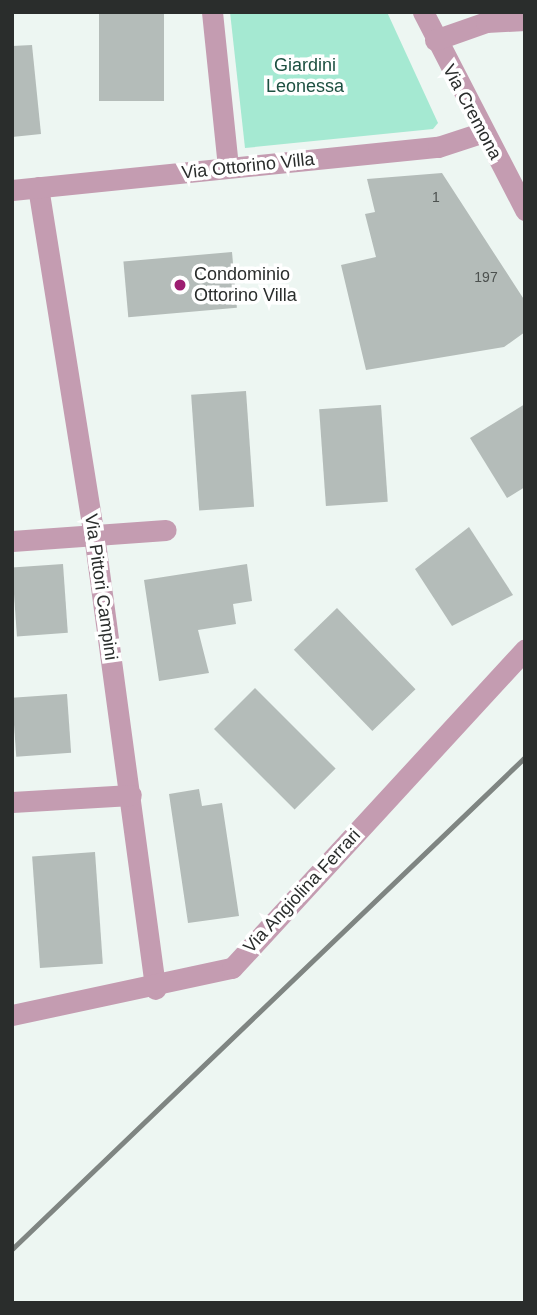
<!DOCTYPE html>
<html>
<head>
<meta charset="utf-8">
<style>
	body { margin:0 }
	#map { position:relative; width:537px; height:1315px; overflow:hidden; background:#edf6f2; font-family:Helvetica,sans-serif }
	div>[style] { position:absolute }
	[style*='--x'] { left:calc(var(--x)*1px); top:calc(var(--y)*1px); width:calc(var(--w)*1px); rotate:calc(var(--a)*1deg) }
	.green>* { inset:0; background:#a5e9d2 }
	.building>* { inset:0; background:#b4bcb9; transform-origin:0 0 }
	.street>* { height:21px; margin:-10.5px; padding:0 10.5px; transform-origin:10.5px; border-radius:10.5px; background:#c49cb1 }
	.rail>* { height:5px; margin:-2.5px; padding:0 2.5px; transform-origin:2.5px; border-radius:2.5px; background:#7f8582 }
	.dots>* { width:19px; height:19px; translate:-50% -50%; box-sizing:border-box; border:4px solid #fff; border-radius:50% }
	span { translate:-50% -50%; white-space:nowrap; text-align:center; line-height:1.15; -webkit-text-stroke:7px #fff; paint-order:stroke }
	.number-label { font-size:14px; color:#4c514f }
	.number-label span { -webkit-text-stroke-width:0 }
	.park-label { font-size:18px; color:#1d5041 }
	.street-label { font-size:18px; color:#2a2d2c }
	.poi-label { font-size:18px; color:#2a2d2c }
	.left { translate:0 -50%; text-align:left }
	.frame { position:absolute; inset:0; border:14px solid #2a2d2c; pointer-events:none }
</style>
</head>
<body>
<div id="map">
	<div class="green">
		<i style="clip-path:polygon(230px 12px,387px 12px,438px 123px,433px 129px,245px 148px)"></i>
	</div>
	<div class="building">
		<i style="left:99px;top:12px;width:65px;height:89px"></i>
		<i style="clip-path:polygon(32px 45px,41px 134px,12px 137px,12px 46px)"></i>
		<i style="clip-path:polygon(442px 173px,525px 301px,525px 332px,504px 347px,366px 370px,341px 265px,376px 257px,365px 214px,375px 212px,367px 179px)"></i>
		<i style="left:232px;top:252px;width:56px;height:109px;rotate:85deg"></i>
		<i style="left:246px;top:391px;width:116px;height:55px;rotate:86deg"></i>
		<i style="clip-path:polygon(525px 404px,525px 487px,507px 498px,470px 438px)"></i>
		<i style="left:381px;top:405px;width:97px;height:62px;rotate:86deg"></i>
		<i style="clip-path:polygon(469px 527px,513px 595px,452px 626px,415px 569px)"></i>
		<i style="left:63px;top:564px;width:69px;height:51px;rotate:86deg"></i>
		<i style="clip-path:polygon(247px 564px,252px 601px,233px 604px,236px 624px,198px 630px,209px 673px,159px 681px,144px 580px)"></i>
		<i style="left:337px;top:608px;width:113px;height:60px;rotate:46deg"></i>
		<i style="left:255px;top:688px;width:114px;height:58px;rotate:45deg"></i>
		<i style="left:67px;top:694px;width:59px;height:55px;rotate:86deg"></i>
		<i style="clip-path:polygon(199px 789px,202px 806px,222px 803px,239px 916px,188px 923px,169px 794px)"></i>
		<i style="left:95px;top:852px;width:112px;height:63px;rotate:86deg"></i>
	</div>
	<div class="street">
		<i style="--x:212;--y:12;--w:156;--a:84.1"></i>
		<i style="--x:423;--y:12;--w:223;--a:62.7"></i>
		<i style="--x:435;--y:40;--w:54;--a:-19.4"></i>
		<i style="--x:486;--y:22;--w:39;--a:-3"></i>
		<i style="--x:38;--y:187;--w:352;--a:80.9"></i>
		<i style="--x:94;--y:535;--w:458;--a:82.3"></i>
		<i style="--x:12;--y:190;--w:428;--a:-5.8"></i>
		<i style="--x:438;--y:147;--w:45;--a:-18"></i>
		<i style="--x:12;--y:541;--w:154;--a:-4.1"></i>
		<i style="--x:12;--y:802;--w:119;--a:-3.4"></i>
		<i style="--x:12;--y:1015;--w:225;--a:-12.1"></i>
		<i style="--x:232;--y:968;--w:433;--a:-47.4"></i>
	</div>
	<div class="rail">
		<i style="--x:12;--y:1249;--w:711;--a:-43.8"></i>
	</div>
	<div class="dots">
		<i style="left:180px;top:285px;background:#9d1e71"></i>
	</div>
	<div class="number-label">
		<span style="left:436px;top:197px">1</span>
		<span style="left:486px;top:277px">197</span>
	</div>
	<div class="park-label">
		<span style="left:305px;top:76px">Giardini<br>Leonessa</span>
	</div>
	<div class="street-label">
		<span style="left:472px;top:112px;rotate:62deg">Via Cremona</span>
		<span style="left:248px;top:166px;rotate:-6deg">Via Ottorino Villa</span>
		<span style="left:101px;top:587px;rotate:82deg">Via Pittori Campini</span>
		<span style="left:302px;top:891px;rotate:-47deg">Via Angiolina Ferrari</span>
	</div>
	<div class="poi-label">
		<span class="left" style="left:194px;top:285px">Condominio<br>Ottorino Villa</span>
	</div>
	<div class="frame"></div>
</div>
</body>
</html>
